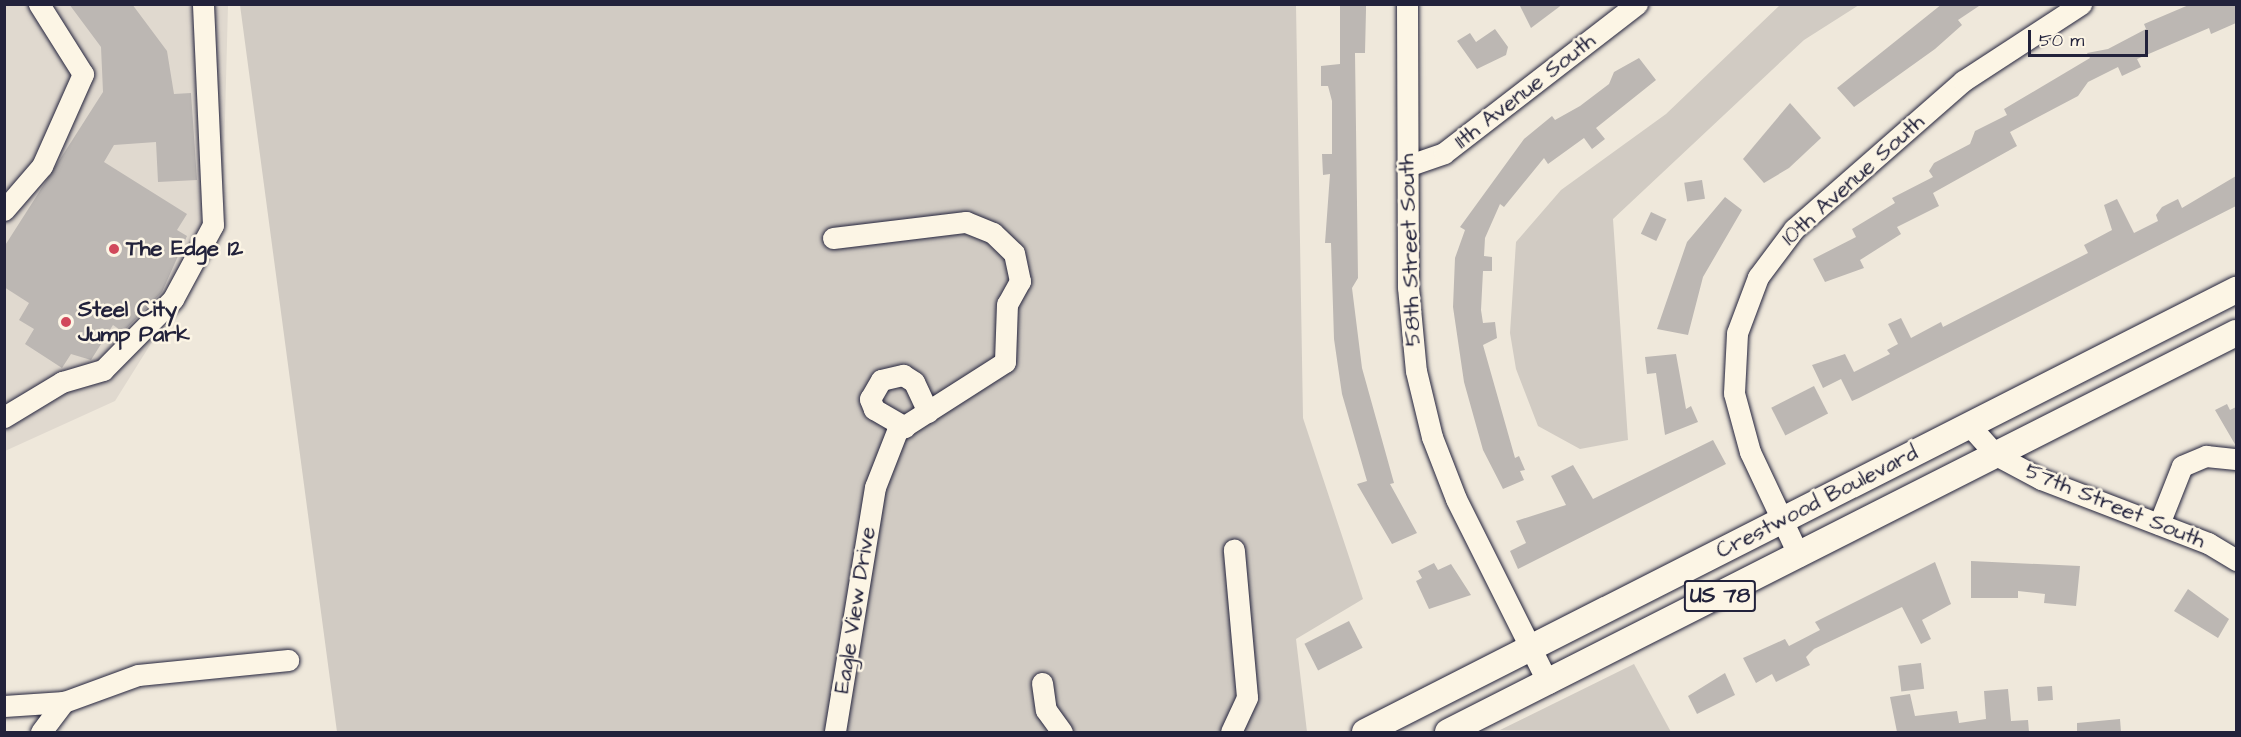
<!DOCTYPE html>
<html>
<head>
<meta charset="utf-8">
<style>
	body { margin:0 }
	#map { position:relative; width:2241px; height:737px; overflow:hidden; background:#efe8db; font-family:"Architects Daughter",sans-serif }
	div>[style] { position:absolute }
	[style*='--x'] { left:calc(var(--x)*1px); top:calc(var(--y)*1px); width:calc(var(--w)*1px); rotate:calc(var(--a)*1deg) }
	.built>* { inset:0; background:#e0d9cf }
	.green>* { inset:0; background:#d1cbc3 }
	.building>* { inset:0; background:#bcb7b3; transform-origin:0 0 }
	.roads { filter:drop-shadow(0 0 2px #22223b) drop-shadow(0 0 2px #22223b) }
	.minor>* { height:21px; margin:-10.5px; padding:0 10.5px; transform-origin:10.5px; border-radius:10.5px; background:#fcf5e5 }
	.major>* { height:26px; margin:-13px; padding:0 13px; transform-origin:13px; border-radius:13px; background:#fcf5e5 }
	.dots>* { width:16px; height:16px; translate:-50% -50%; box-sizing:border-box; border:3px solid #fcf5e5; border-radius:50% }
	span { translate:-50% -50%; white-space:nowrap; text-align:center; line-height:1.15; -webkit-text-stroke:5px #fcf5e5; paint-order:stroke }
	.shield-label span { padding:2px 4px; background:#fcf5e5; border:2px solid; border-radius:4px; -webkit-text-stroke-width:0 }
	.shield-label { font-size:21px; color:#22223b; font-weight:700 }
	.street-label { font-size:22px; color:#22223b }
	.poi-label { font-size:22px; color:#22223b; font-weight:700 }
	.left { translate:0 -50%; text-align:left }
	.frame { position:absolute; inset:0; border:6px solid #22223b; pointer-events:none }
	.scale { position:absolute; left:2028px; top:30px; width:120px; height:27px; box-sizing:border-box; border:3px solid #22223b; border-top:0; padding-left:8px; font-size:18px; line-height:21px; white-space:nowrap; color:#22223b; -webkit-text-stroke:4px #fcf5e5; paint-order:stroke }
</style>
</head>
<body>
<div id="map">
	<div class="built">
		<i style="clip-path:polygon(4px 5px,228px 5px,222px 230px,115px 401px,5px 451px)"></i>
	</div>
	<div class="green">
		<i style="clip-path:polygon(240px 5px,1296px 5px,1303px 418px,1363px 599px,1296px 639px,1307px 732px,337px 732px)"></i>
		<i style="clip-path:polygon(1780px 5px,1859px 5px,1804px 40px,1613px 219px,1628px 440px,1580px 449px,1538px 426px,1516px 369px,1510px 333px,1516px 242px,1561px 190px,1666px 114px)"></i>
		<i style="clip-path:polygon(1634px 664px,1671px 732px,1500px 730px)"></i>
	</div>
	<div class="building">
		<i style="clip-path:polygon(69px 4px,132px 4px,167px 51px,174px 94px,191px 93px,197px 180px,158px 182px,156px 142px,114px 145px,104px 162px,187px 214px,177px 230px,187px 236px,162px 292px,123px 332px,113px 325px,91px 360px,71px 354px,62px 368px,25px 344px,34px 329px,19px 320px,29px 303px,4px 287px,4px 247px,103px 92px,101px 47px)"></i>
		<i style="clip-path:polygon(1340px 4px,1366px 4px,1366px 10px,1365px 53px,1355px 53px,1358px 278px,1352px 288px,1362px 368px,1394px 483px,1390px 484px,1417px 533px,1392px 544px,1357px 484px,1367px 481px,1342px 394px,1334px 339px,1331px 243px,1325px 243px,1330px 174px,1323px 175px,1322px 154px,1332px 154px,1332px 101px,1328px 86px,1321px 86px,1321px 66px,1340px 64px)"></i>
		<i style="clip-path:polygon(1519px 4px,1563px 4px,1531px 28px)"></i>
		<i style="clip-path:polygon(1942px 4px,1982px 4px,1958px 20px,1962px 25px,1935px 49px,1854px 107px,1837px 88px)"></i>
		<i style="clip-path:polygon(2191px 4px,2236px 4px,2236px 23px,2211px 34px,2209px 28px,2137px 59px,2141px 67px,2122px 76px,2118px 67px,2088px 82px,2078px 96px,2010px 132px,2017px 146px,1933px 193px,1939px 206px,1897px 227px,1901px 234px,1860px 260px,1864px 268px,1825px 282px,1813px 259px,1856px 237px,1852px 229px,1895px 203px,1892px 198px,1933px 177px,1929px 171px,1934px 163px,1970px 144px,1975px 131px,2007px 115px,2004px 109px,2090px 58px,2087px 53px,2108px 49px,2146px 29px,2144px 24px)"></i>
		<i style="clip-path:polygon(1495px 29px,1508px 47px,1506px 55px,1477px 69px,1457px 41px,1470px 33px,1476px 42px)"></i>
		<i style="clip-path:polygon(1639px 58px,1656px 80px,1596px 128px,1605px 139px,1592px 149px,1584px 138px,1548px 164px,1544px 158px,1504px 207px,1500px 204px,1485px 238px,1484px 256px,1492px 257px,1492px 271px,1483px 271px,1481px 310px,1483px 323px,1495px 322px,1497px 338px,1483px 345px,1515px 458px,1519px 456px,1525px 470px,1520px 471px,1524px 480px,1503px 489px,1483px 450px,1464px 382px,1453px 307px,1455px 258px,1465px 230px,1460px 227px,1524px 139px,1552px 116px,1555px 120px,1580px 106px,1609px 84px,1614px 72px)"></i>
		<i style="clip-path:polygon(1790px 103px,1821px 138px,1789px 168px,1764px 183px,1743px 159px)"></i>
		<i style="clip-path:polygon(2236px 176px,2236px 206px,1859px 398px,1852px 401px,1841px 379px,1823px 388px,1812px 365px,1845px 354px,1854px 372px,1890px 354px,1887px 350px,1898px 344px,1888px 324px,1901px 318px,1911px 338px,1941px 322px,1943px 327px,2088px 253px,2084px 245px,2112px 230px,2104px 205px,2117px 199px,2134px 233px,2158px 221px,2156px 215px,2162px 207px,2178px 199px,2182px 208px)"></i>
		<i style="left:1702px;top:180px;width:19px;height:18px;rotate:81deg"></i>
		<i style="clip-path:polygon(1725px 197px,1742px 210px,1703px 277px,1688px 335px,1657px 329px,1687px 242px)"></i>
		<i style="left:1651px;top:212px;width:17px;height:24px;rotate:25deg"></i>
		<i style="clip-path:polygon(1676px 354px,1686px 409px,1691px 406px,1698px 422px,1665px 435px,1656px 373px,1647px 374px,1645px 357px)"></i>
		<i style="left:1814px;top:386px;width:31px;height:48px;rotate:63deg"></i>
		<i style="clip-path:polygon(2227px 404px,2230px 410px,2236px 407px,2236px 446px,2215px 410px)"></i>
		<i style="clip-path:polygon(1713px 440px,1726px 464px,1518px 569px,1510px 551px,1526px 543px,1516px 521px,1566px 505px,1551px 476px,1573px 465px,1593px 499px)"></i>
		<i style="clip-path:polygon(1971px 561px,2080px 566px,2076px 606px,2044px 603px,2045px 594px,2018px 591px,2018px 598px,1971px 598px)"></i>
		<i style="clip-path:polygon(1935px 562px,1951px 604px,1922px 620px,1931px 639px,1921px 644px,1902px 607px,1814px 649px,1806px 657px,1810px 665px,1776px 682px,1772px 674px,1756px 683px,1743px 658px,1785px 639px,1789px 646px,1820px 630px,1815px 622px)"></i>
		<i style="clip-path:polygon(1434px 563px,1438px 570px,1451px 564px,1471px 595px,1429px 609px,1416px 581px,1422px 578px,1418px 571px)"></i>
		<i style="clip-path:polygon(2188px 589px,2229px 619px,2218px 638px,2174px 611px)"></i>
		<i style="left:1349px;top:621px;width:30px;height:50px;rotate:63deg"></i>
		<i style="left:1921px;top:663px;width:26px;height:23px;rotate:83deg"></i>
		<i style="clip-path:polygon(1725px 673px,1735px 695px,1697px 714px,1688px 696px)"></i>
		<i style="left:2052px;top:686px;width:14px;height:15px;rotate:86deg"></i>
		<i style="clip-path:polygon(2008px 689px,2011px 721px,2028px 720px,2029px 732px,1897px 732px,1890px 697px,1910px 694px,1915px 716px,1957px 711px,1959px 723px,1986px 719px,1984px 691px)"></i>
		<i style="clip-path:polygon(2120px 719px,2121px 732px,2077px 732px,2077px 723px)"></i>
	</div>
	<div class="roads">
		<div class="minor">
			<i style="--x:1407;--y:4;--w:283;--a:89.8"></i>
			<i style="--x:1408;--y:287;--w:84;--a:84.6"></i>
			<i style="--x:1416;--y:371;--w:68;--a:76.4"></i>
			<i style="--x:1432;--y:437;--w:66;--a:68.8"></i>
			<i style="--x:1456;--y:499;--w:206;--a:63.4"></i>
			<i style="--x:1407;--y:166;--w:39;--a:-19"></i>
			<i style="--x:1444;--y:153;--w:244;--a:-37.7"></i>
			<i style="--x:4;--y:210;--w:58;--a:-49.2"></i>
			<i style="--x:42;--y:166;--w:101;--a:-66"></i>
			<i style="--x:83;--y:74;--w:83;--a:-122.2"></i>
			<i style="--x:833;--y:238;--w:134;--a:-6.9"></i>
			<i style="--x:966;--y:222;--w:29;--a:22"></i>
			<i style="--x:993;--y:233;--w:29;--a:44"></i>
			<i style="--x:1014;--y:253;--w:29;--a:78"></i>
			<i style="--x:1020;--y:281;--w:26;--a:119"></i>
			<i style="--x:1007;--y:304;--w:58;--a:92"></i>
			<i style="--x:1005;--y:362;--w:128;--a:147.4"></i>
			<i style="--x:897;--y:431;--w:60;--a:111.4"></i>
			<i style="--x:875;--y:487;--w:248;--a:99.3"></i>
			<i style="--x:4;--y:417;--w:68;--a:-31.1"></i>
			<i style="--x:62;--y:382;--w:43;--a:-16.3"></i>
			<i style="--x:103;--y:370;--w:100;--a:-45.4"></i>
			<i style="--x:173;--y:299;--w:84;--a:-61.6"></i>
			<i style="--x:213;--y:225;--w:221;--a:-92.6"></i>
			<i style="--x:1969;--y:425;--w:40;--a:48"></i>
			<i style="--x:1996;--y:455;--w:51;--a:28.1"></i>
			<i style="--x:2041;--y:479;--w:179;--a:21"></i>
			<i style="--x:2208;--y:543;--w:33;--a:31"></i>
			<i style="--x:905;--y:427;--w:36;--a:-150"></i>
			<i style="--x:874;--y:409;--w:11;--a:-112"></i>
			<i style="--x:870;--y:399;--w:22;--a:-60"></i>
			<i style="--x:881;--y:380;--w:23;--a:-13"></i>
			<i style="--x:903;--y:375;--w:13;--a:32"></i>
			<i style="--x:914;--y:382;--w:33;--a:65"></i>
			<i style="--x:2159;--y:524;--w:62;--a:-68.4"></i>
			<i style="--x:2182;--y:466;--w:26;--a:-23"></i>
			<i style="--x:2206;--y:456;--w:30;--a:6"></i>
			<i style="--x:1799;--y:556;--w:115;--a:-115.2"></i>
			<i style="--x:1750;--y:452;--w:61;--a:-105.2"></i>
			<i style="--x:1734;--y:393;--w:60;--a:-87.1"></i>
			<i style="--x:1737;--y:333;--w:60;--a:-69.4"></i>
			<i style="--x:1758;--y:277;--w:60;--a:-53.1"></i>
			<i style="--x:1794;--y:229;--w:225;--a:-41.2"></i>
			<i style="--x:1963;--y:81;--w:141;--a:-33.1"></i>
			<i style="--x:1042;--y:683;--w:27;--a:82"></i>
			<i style="--x:1046;--y:710;--w:27;--a:54"></i>
			<i style="--x:4;--y:706;--w:60;--a:-3.8"></i>
			<i style="--x:64;--y:702;--w:79;--a:-20"></i>
			<i style="--x:138;--y:675;--w:151;--a:-5.7"></i>
			<i style="--x:41;--y:732;--w:38;--a:-53"></i>
			<i style="--x:1231;--y:732;--w:38;--a:-65"></i>
			<i style="--x:1247;--y:697;--w:148;--a:-95.1"></i>
		</div>
		<div class="major">
			<i style="--x:1365;--y:732;--w:977;--a:-26.91"></i>
			<i style="--x:1448;--y:732;--w:883;--a:-26.86"></i>
		</div>
	</div>
	<div class="dots">
		<i style="left:114px;top:249px;background:#d1495b"></i>
		<i style="left:66px;top:322px;background:#d1495b"></i>
	</div>
	<div class="shield-label">
		<span style="left:1720px;top:596px">US 78</span>
	</div>
	<div class="street-label">
		<span style="left:1525px;top:91px;rotate:-38deg">11th Avenue South</span>
		<span style="left:1853px;top:180px;rotate:-42deg">10th Avenue South</span>
		<span style="left:1410px;top:250px;rotate:-92deg">58th Street South</span>
		<span style="left:1817px;top:502px;rotate:-27deg">Crestwood Boulevard</span>
		<span style="left:2115px;top:506px;rotate:22deg">57th Street South</span>
		<span style="left:855px;top:610px;rotate:-81deg">Eagle View Drive</span>
	</div>
	<div class="poi-label">
		<span class="left" style="left:126px;top:249px">The Edge 12</span>
		<span class="left" style="left:78px;top:322px">Steel City<br>Jump Park</span>
	</div>
	<div class="frame"></div>
	<div class="scale">50 m</div>
</div>
</body>
</html>
